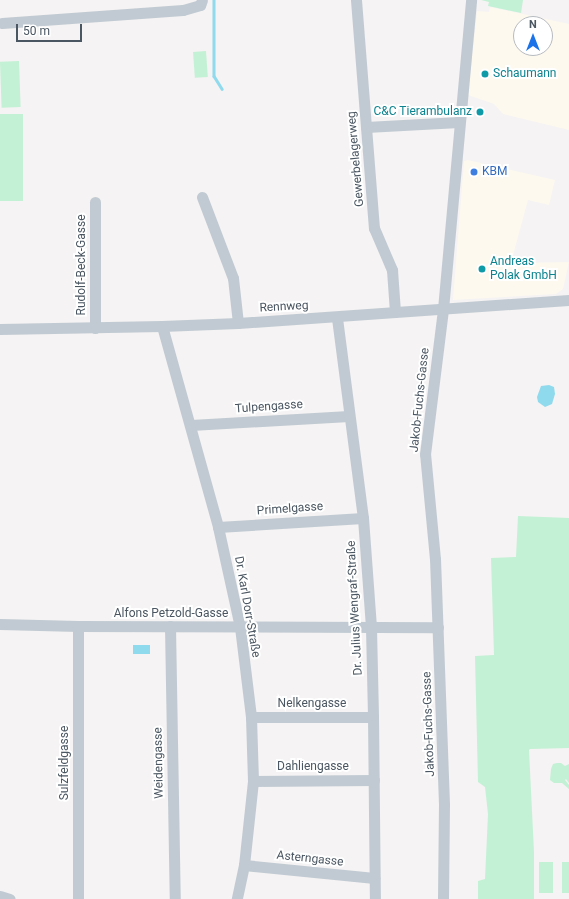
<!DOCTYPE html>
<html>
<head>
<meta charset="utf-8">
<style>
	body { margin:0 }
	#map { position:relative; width:569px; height:899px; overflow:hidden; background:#f5f3f3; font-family:Roboto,sans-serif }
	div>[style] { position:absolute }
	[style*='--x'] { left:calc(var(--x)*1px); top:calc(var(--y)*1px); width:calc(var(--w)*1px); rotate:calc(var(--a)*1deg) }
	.commercial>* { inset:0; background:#fdf9ef }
	.green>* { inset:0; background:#c3f1d5; transform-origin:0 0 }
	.water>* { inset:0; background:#90daee; transform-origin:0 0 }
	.stream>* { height:2.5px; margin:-1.25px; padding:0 1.25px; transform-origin:1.25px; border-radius:1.25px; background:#90daee }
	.street>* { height:11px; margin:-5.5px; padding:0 5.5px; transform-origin:5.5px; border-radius:5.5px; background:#c1cad2 }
	.dots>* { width:11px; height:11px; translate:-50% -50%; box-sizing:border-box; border:2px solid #fff; border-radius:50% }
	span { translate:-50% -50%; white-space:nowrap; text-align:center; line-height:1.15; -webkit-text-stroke:4px #fff; paint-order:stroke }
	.culture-label { font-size:12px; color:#0d838f }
	.left { translate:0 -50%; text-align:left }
	.right { translate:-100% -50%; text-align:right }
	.street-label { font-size:12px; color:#4a5661 }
	.shop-label { font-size:12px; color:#366cbe }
	.north { position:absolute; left:513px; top:16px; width:40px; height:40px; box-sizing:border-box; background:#fff; border:1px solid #b7bbc0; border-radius:50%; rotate:0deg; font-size:11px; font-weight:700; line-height:16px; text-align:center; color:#4a5661 }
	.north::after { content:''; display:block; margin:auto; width:14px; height:18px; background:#1a73e8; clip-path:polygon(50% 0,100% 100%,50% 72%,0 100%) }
	.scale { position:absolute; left:16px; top:24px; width:66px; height:18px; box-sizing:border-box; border:2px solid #4a5661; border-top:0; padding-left:5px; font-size:12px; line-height:14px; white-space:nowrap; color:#4a5661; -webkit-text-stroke:3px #fff; paint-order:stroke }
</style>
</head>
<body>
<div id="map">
	<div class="commercial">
		<i style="clip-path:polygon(evenodd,490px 7px,569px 24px,569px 130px,503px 114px,494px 104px,468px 95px,477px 11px,489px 12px,490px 7px,521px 24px,545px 24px,545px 48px,521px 48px,521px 24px)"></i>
		<i style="clip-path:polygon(468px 160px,555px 180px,549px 205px,528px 200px,511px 263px,569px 262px,563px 289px,556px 294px,453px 300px,464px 161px)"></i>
	</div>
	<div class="green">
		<i style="clip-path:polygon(481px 0,523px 0,521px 13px,488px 6px,489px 2px)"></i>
		<i style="left:206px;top:51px;width:26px;height:13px;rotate:86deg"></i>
		<i style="left:19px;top:61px;width:46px;height:19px;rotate:88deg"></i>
		<i style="left:0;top:114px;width:23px;height:87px"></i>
		<i style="clip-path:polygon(518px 516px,569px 518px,569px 748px,530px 749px,529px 750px,534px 852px,534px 899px,478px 899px,478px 881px,485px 879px,488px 814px,485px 787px,478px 782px,475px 656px,494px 655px,491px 558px,516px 557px)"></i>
		<i style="clip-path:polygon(557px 763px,561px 763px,565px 766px,569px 764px,569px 783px,566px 779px,565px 780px,569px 785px,569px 789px,562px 783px,554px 783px,550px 780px,551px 769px,553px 764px)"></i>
		<i style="left:539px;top:862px;width:14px;height:31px"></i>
		<i style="left:562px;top:862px;width:7px;height:31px"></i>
	</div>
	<div class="water">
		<i style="clip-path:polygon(549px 385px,554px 387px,555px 394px,552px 404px,545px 407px,538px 402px,537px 397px,541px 386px)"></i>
		<i style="left:133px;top:645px;width:17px;height:9px"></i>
	</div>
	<div class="stream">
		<i style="--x:214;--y:0;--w:76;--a:90"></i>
		<i style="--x:214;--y:76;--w:15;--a:58"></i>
	</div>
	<div class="street">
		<i style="--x:356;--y:0;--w:229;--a:85.5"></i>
		<i style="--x:374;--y:228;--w:46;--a:66.8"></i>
		<i style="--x:392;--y:270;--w:42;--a:85.9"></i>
		<i style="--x:2;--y:23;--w:181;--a:-4.1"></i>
		<i style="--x:183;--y:10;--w:18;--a:-16"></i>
		<i style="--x:200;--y:5;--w:5;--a:-68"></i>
		<i style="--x:366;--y:127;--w:93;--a:-3.1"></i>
		<i style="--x:202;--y:197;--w:87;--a:69.1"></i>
		<i style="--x:233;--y:278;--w:45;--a:83.7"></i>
		<i style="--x:337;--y:318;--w:202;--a:82.6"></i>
		<i style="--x:363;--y:518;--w:110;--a:85.8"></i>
		<i style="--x:371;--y:628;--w:89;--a:88.7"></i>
		<i style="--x:373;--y:717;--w:182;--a:89.4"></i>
		<i style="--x:162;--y:326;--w:209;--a:74.4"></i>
		<i style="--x:218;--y:527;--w:102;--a:77.6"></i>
		<i style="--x:240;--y:627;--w:91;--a:83"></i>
		<i style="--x:251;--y:717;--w:64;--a:88.2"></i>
		<i style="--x:253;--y:781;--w:84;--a:96.1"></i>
		<i style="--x:244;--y:865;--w:35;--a:102"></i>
		<i style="--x:95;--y:328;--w:126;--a:-90"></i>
		<i style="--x:0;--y:329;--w:162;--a:-1.1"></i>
		<i style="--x:162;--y:326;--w:76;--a:-2.3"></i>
		<i style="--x:238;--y:323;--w:332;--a:-4"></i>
		<i style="--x:191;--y:425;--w:158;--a:-3.3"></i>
		<i style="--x:218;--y:527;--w:145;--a:-3.6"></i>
		<i style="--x:0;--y:624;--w:78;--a:1.5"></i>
		<i style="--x:78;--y:626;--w:360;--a:0.2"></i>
		<i style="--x:170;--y:626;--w:273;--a:89"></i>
		<i style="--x:251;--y:717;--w:122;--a:0"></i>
		<i style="--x:253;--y:781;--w:121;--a:-0.5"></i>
		<i style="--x:244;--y:865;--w:131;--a:5.7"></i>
		<i style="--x:0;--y:896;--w:10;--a:17"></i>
		<i style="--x:78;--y:899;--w:273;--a:-90"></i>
		<i style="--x:443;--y:899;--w:95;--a:-89.4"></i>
		<i style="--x:444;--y:804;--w:245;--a:-92.1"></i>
		<i style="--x:435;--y:559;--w:105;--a:-95.4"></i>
		<i style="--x:425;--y:454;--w:146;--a:-82.9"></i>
		<i style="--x:443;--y:309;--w:310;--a:-84.8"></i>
	</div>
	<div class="dots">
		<i style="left:485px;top:74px;background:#0f9aa8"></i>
		<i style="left:480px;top:112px;background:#0f9aa8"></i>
		<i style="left:474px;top:172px;background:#3f7fe0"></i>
		<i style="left:482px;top:269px;background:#0f9aa8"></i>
	</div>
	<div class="culture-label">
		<span class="left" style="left:493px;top:74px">Schaumann</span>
		<span class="right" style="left:472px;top:112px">C&amp;C Tierambulanz</span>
		<span class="left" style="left:490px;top:269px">Andreas<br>Polak GmbH</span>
	</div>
	<div class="street-label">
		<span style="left:356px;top:159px;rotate:-95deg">Gewerbelagerweg</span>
		<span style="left:82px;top:265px;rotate:-90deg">Rudolf-Beck-Gasse</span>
		<span style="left:284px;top:307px;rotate:-3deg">Rennweg</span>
		<span style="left:420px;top:400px;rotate:-84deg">Jakob-Fuchs-Gasse</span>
		<span style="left:269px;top:407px;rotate:-4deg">Tulpengasse</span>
		<span style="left:290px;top:509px;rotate:-4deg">Primelgasse</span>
		<span style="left:247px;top:607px;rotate:80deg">Dr. Karl Dorr-Straße</span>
		<span style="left:355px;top:608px;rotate:-93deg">Dr. Julius Wengraf-Straße</span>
		<span style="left:171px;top:614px">Alfons Petzold-Gasse</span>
		<span style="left:312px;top:704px">Nelkengasse</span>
		<span style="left:429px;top:724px;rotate:-92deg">Jakob-Fuchs-Gasse</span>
		<span style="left:65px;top:763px;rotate:-90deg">Sulzfeldgasse</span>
		<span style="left:159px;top:763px;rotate:-91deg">Weidengasse</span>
		<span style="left:313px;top:767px">Dahliengasse</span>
		<span style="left:310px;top:859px;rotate:6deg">Asterngasse</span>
	</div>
	<div class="shop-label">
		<span class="left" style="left:482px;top:172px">KBM</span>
	</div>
	<div class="north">N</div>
	<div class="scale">50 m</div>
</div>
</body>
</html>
